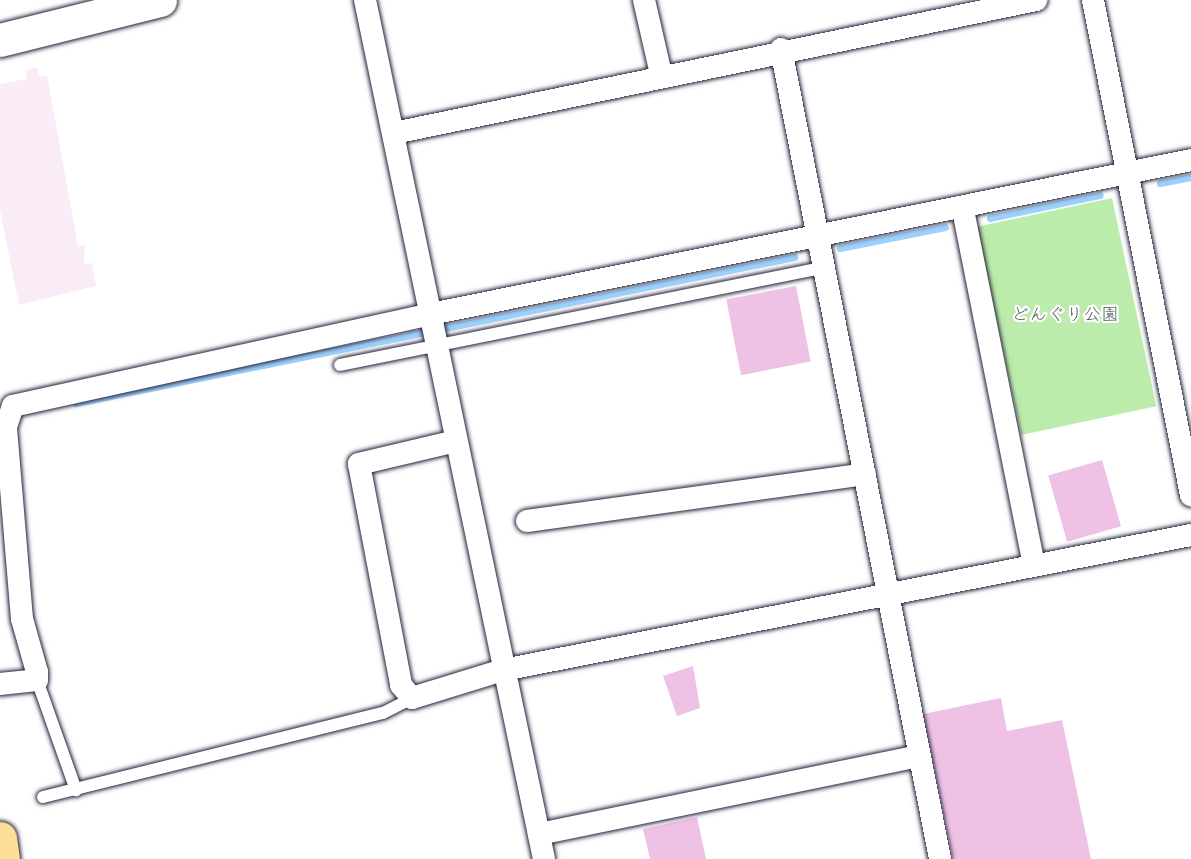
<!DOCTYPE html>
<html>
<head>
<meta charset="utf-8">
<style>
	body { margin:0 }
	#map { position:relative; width:1191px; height:859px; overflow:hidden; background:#fff; font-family:"Shantell Sans","Klee One",sans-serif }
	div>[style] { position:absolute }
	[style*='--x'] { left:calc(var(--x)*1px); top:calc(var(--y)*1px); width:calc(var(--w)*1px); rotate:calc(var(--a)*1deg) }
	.built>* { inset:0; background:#faecf7 }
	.green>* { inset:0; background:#bcecab; transform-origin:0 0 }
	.stream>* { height:7px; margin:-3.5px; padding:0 3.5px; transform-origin:3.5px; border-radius:3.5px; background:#9ed2fc }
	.building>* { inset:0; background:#eec1e5; transform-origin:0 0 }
	.roads { filter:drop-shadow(0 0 2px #22223b) drop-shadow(0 0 2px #22223b) }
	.lane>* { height:12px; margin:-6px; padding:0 6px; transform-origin:6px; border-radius:6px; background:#fff }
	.street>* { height:22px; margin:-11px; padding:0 11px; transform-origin:11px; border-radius:11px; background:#fff }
	.secondary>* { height:33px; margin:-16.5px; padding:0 16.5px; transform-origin:16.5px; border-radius:16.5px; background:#fff }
	.highway>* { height:33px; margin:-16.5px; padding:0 16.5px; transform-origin:16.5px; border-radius:16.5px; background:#fede96 }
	span { translate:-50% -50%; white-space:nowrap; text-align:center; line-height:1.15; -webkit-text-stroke:4.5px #fff; paint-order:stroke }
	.park-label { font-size:18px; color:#505f5d }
</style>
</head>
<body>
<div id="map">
	<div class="built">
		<i style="clip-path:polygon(37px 67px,39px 77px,47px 75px,78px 246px,85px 245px,84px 264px,92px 263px,96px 286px,19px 305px,0 210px,0 84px,27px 79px,26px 70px)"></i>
	</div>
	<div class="green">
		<i style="left:1112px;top:198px;width:213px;height:138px;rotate:78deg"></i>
	</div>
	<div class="stream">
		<i style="--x:1160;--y:183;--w:32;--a:-11"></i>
		<i style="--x:990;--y:218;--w:112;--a:-11.8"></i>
		<i style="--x:840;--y:248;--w:107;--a:-11.3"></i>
		<i style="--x:76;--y:403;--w:733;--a:-11.49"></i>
	</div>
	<div class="building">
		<i style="left:796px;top:286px;width:77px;height:71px;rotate:79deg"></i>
		<i style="left:1102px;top:460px;width:69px;height:56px;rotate:74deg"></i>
		<i style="clip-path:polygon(693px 666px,700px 708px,677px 716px,663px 676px)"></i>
		<i style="clip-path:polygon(1001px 698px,1007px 731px,1062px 720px,1091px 859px,953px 859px,923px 714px)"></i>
		<i style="clip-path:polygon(697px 817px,706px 859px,650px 859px,643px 829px)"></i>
	</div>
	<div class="roads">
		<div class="lane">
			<i style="--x:340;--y:365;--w:492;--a:-11.4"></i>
			<i style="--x:37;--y:680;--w:117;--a:70.5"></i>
			<i style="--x:43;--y:797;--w:350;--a:-13.9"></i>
			<i style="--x:383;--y:713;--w:33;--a:-27"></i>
		</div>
		<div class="street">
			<i style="--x:365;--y:0;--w:877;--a:78.23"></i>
			<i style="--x:644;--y:0;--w:76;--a:77.1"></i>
			<i style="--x:1093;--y:0;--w:505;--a:78.8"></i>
			<i style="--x:781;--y:49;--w:825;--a:78.89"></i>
			<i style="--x:394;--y:133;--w:656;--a:-11.7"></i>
			<i style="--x:963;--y:210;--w:362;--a:78.7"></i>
			<i style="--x:456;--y:441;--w:100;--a:166.7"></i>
			<i style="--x:359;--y:464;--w:225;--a:79.2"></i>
			<i style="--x:401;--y:685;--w:17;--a:50"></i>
			<i style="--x:412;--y:698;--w:95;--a:-17.1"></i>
			<i style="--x:503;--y:670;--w:701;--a:-11.1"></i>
			<i style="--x:527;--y:521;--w:341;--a:-7.9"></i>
			<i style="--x:0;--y:684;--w:37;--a:-6"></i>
			<i style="--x:37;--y:680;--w:8;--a:-90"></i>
			<i style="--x:37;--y:672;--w:55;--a:-105.8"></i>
			<i style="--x:22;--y:619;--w:193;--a:-94.8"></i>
			<i style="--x:6;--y:427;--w:22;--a:-72"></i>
			<i style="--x:13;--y:406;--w:428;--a:-12.4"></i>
			<i style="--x:431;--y:314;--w:775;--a:-11.45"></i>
			<i style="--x:539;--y:834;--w:388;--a:-11.6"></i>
		</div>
		<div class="secondary">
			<i style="--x:0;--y:40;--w:165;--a:-14"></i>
		</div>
		<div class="highway">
			<i style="--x:0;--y:838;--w:21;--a:82"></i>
		</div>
	</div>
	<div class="park-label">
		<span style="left:1065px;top:314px">どんぐり公園</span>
	</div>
</div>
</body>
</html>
